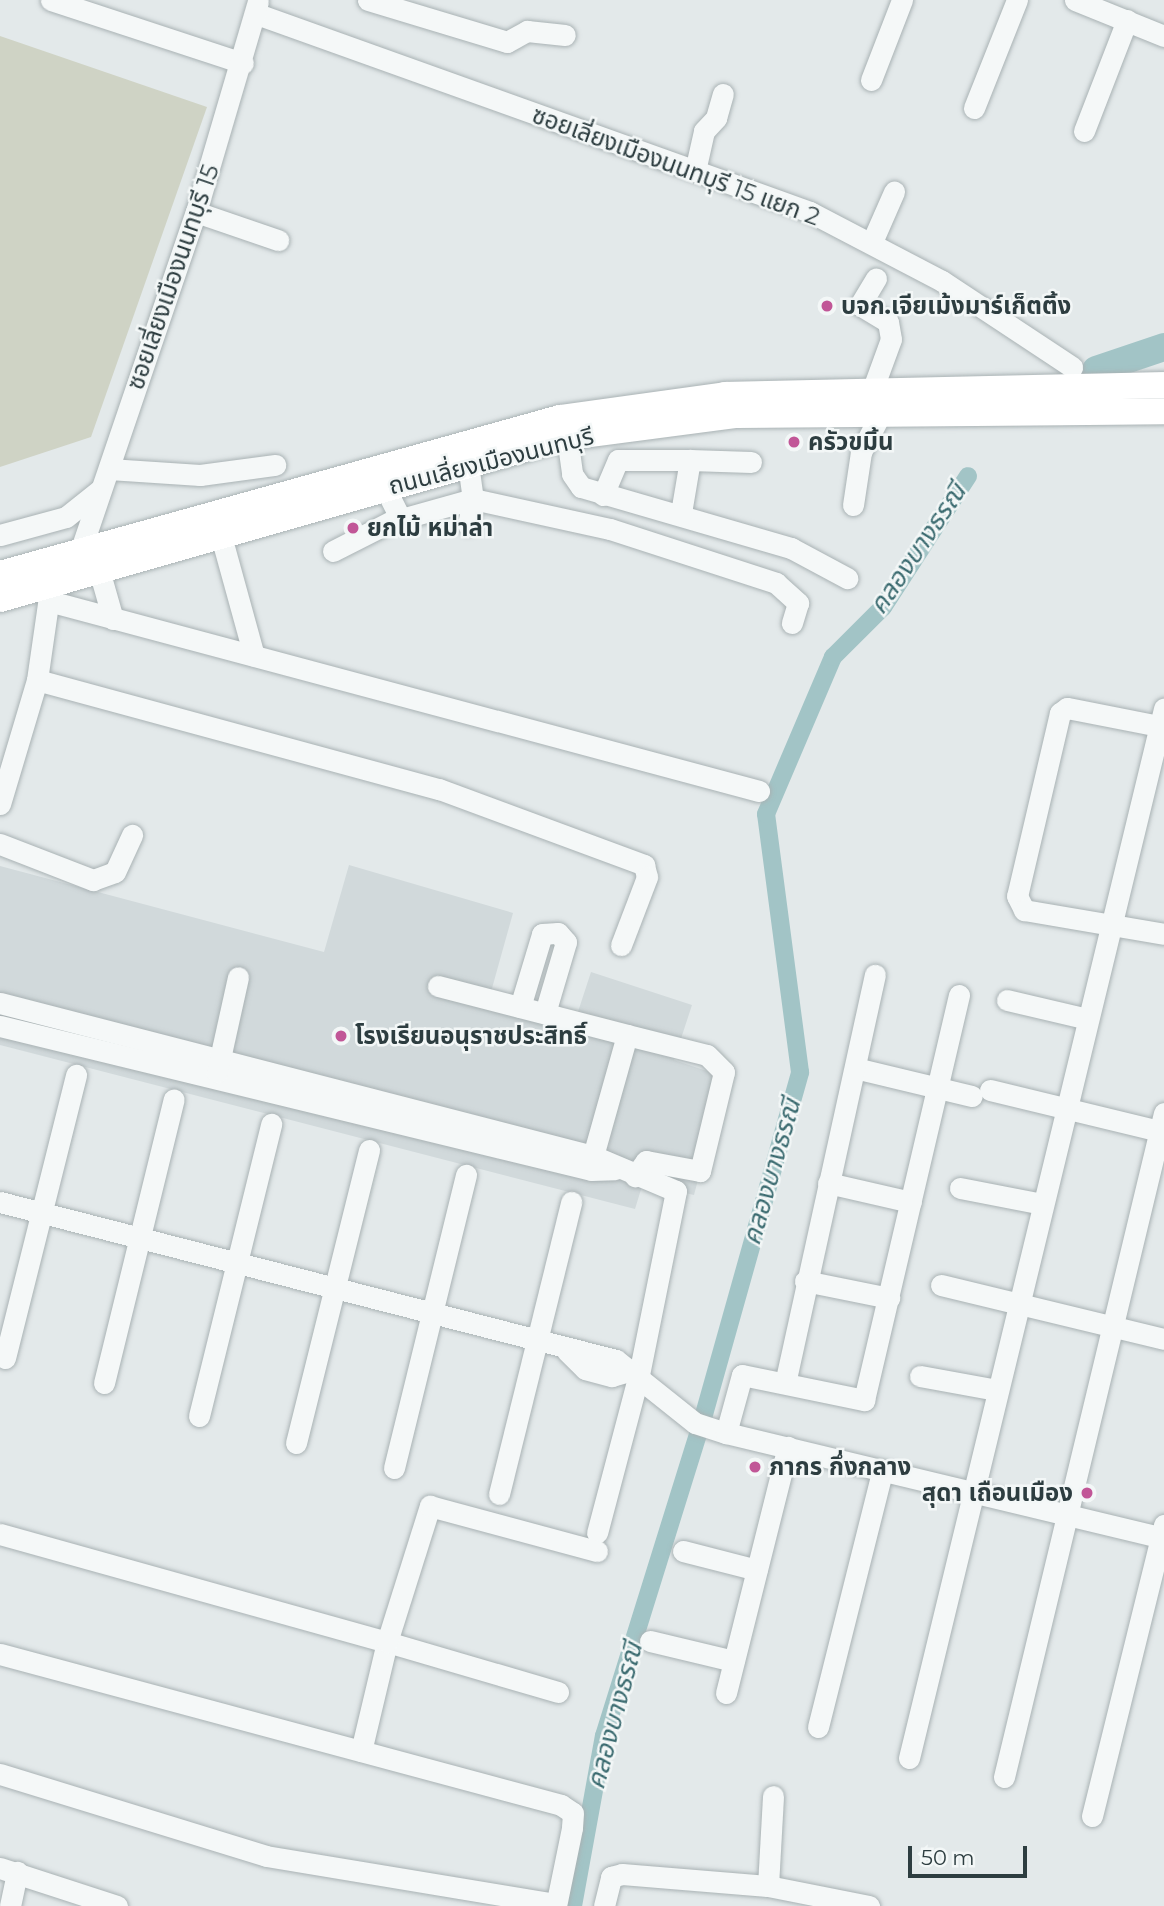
<!DOCTYPE html>
<html>
<head>
<meta charset="utf-8">
<style>
	body { margin:0 }
	#map { position:relative; width:1164px; height:1906px; overflow:hidden; background:#e3e9ea; font-family:Montserrat,"Noto Sans Thai",sans-serif }
	div>[style] { position:absolute }
	[style*='--x'] { left:calc(var(--x)*1px); top:calc(var(--y)*1px); width:calc(var(--w)*1px); rotate:calc(var(--a)*1deg) }
	.built>* { inset:0; background:#d1d9db }
	.green>* { inset:0; background:#cfd3c5 }
	.canal>* { height:18px; margin:-9px; padding:0 9px; transform-origin:9px; border-radius:9px; background:#a2c4c6 }
	.river>* { height:28px; margin:-14px; padding:0 14px; transform-origin:14px; border-radius:14px; background:#a2c4c6 }
	.roads { filter:drop-shadow(0 0 2px #a9b2b4) drop-shadow(0 0 2px #a9b2b4) }
	.minor>* { height:21px; margin:-10.5px; padding:0 10.5px; transform-origin:10.5px; border-radius:10.5px; background:#f5f8f8 }
	.major>* { height:26px; margin:-13px; padding:0 13px; transform-origin:13px; border-radius:13px; background:#fff }
	.dots>* { width:19px; height:19px; translate:-50% -50%; box-sizing:border-box; border:4px solid #f3f7f7; border-radius:50% }
	span { translate:-50% -50%; white-space:nowrap; text-align:center; line-height:1.15; -webkit-text-stroke:5px #f3f7f7; paint-order:stroke }
	.street-label { font-size:24px; color:#2d3d40 }
	.poi-label { font-size:24px; color:#2d3d40; font-weight:700 }
	.left { translate:0 -50%; text-align:left }
	.right { translate:-100% -50%; text-align:right }
	.water-label { font-size:26px; color:#3b6b70; font-style:italic }
	.scale { position:absolute; left:908px; top:1846px; width:119px; height:32px; box-sizing:border-box; border:4px solid #2d3d40; border-top:0; padding-left:9px; font-size:21px; line-height:24px; white-space:nowrap; color:#2d3d40; -webkit-text-stroke:5px #f3f7f7; paint-order:stroke }
</style>
</head>
<body>
<div id="map">
	<div class="built">
		<i style="clip-path:polygon(349px 865px,513px 913px,489px 999px,573px 1027px,591px 972px,692px 1005px,674px 1060px,725px 1077px,694px 1195px,643px 1183px,635px 1209px,0 1045px,0 866px,324px 952px)"></i>
	</div>
	<div class="green">
		<i style="clip-path:polygon(0 36px,207px 107px,91px 437px,0 467px)"></i>
	</div>
	<div class="canal">
		<i style="--x:573;--y:1906;--w:173;--a:-79.7"></i>
		<i style="--x:604;--y:1736;--w:333;--a:-72.7"></i>
		<i style="--x:703;--y:1418;--w:359;--a:-74.3"></i>
		<i style="--x:800;--y:1072;--w:260;--a:-97.5"></i>
		<i style="--x:766;--y:814;--w:171;--a:-66.9"></i>
		<i style="--x:833;--y:657;--w:71;--a:-45"></i>
		<i style="--x:883;--y:607;--w:156;--a:-57"></i>
	</div>
	<div class="river">
		<i style="--x:1096;--y:370;--w:72;--a:-18.7"></i>
	</div>
	<div class="roads">
		<div class="minor">
			<i style="--x:51;--y:0;--w:202;--a:18.2"></i>
			<i style="--x:368;--y:0;--w:145;--a:16.8"></i>
			<i style="--x:507;--y:42;--w:23;--a:-29"></i>
			<i style="--x:527;--y:31;--w:38;--a:6"></i>
			<i style="--x:1075;--y:0;--w:96;--a:22"></i>
			<i style="--x:257;--y:14;--w:587;--a:19.7"></i>
			<i style="--x:810;--y:212;--w:149;--a:27.6"></i>
			<i style="--x:942;--y:281;--w:156;--a:33.5"></i>
			<i style="--x:871;--y:80;--w:86;--a:-68.8"></i>
			<i style="--x:974;--y:108;--w:116;--a:-68.3"></i>
			<i style="--x:1084;--y:131;--w:119;--a:-68.8"></i>
			<i style="--x:695;--y:171;--w:41;--a:-77.3"></i>
			<i style="--x:704;--y:131;--w:18;--a:-47"></i>
			<i style="--x:716;--y:118;--w:25;--a:-74"></i>
			<i style="--x:196;--y:212;--w:87;--a:18.9"></i>
			<i style="--x:872;--y:242;--w:55;--a:-66.3"></i>
			<i style="--x:872;--y:391;--w:55;--a:-69.9"></i>
			<i style="--x:891;--y:339;--w:17;--a:-100"></i>
			<i style="--x:888;--y:322;--w:33;--a:-149"></i>
			<i style="--x:860;--y:305;--w:31;--a:-59"></i>
			<i style="--x:567;--y:437;--w:37;--a:82"></i>
			<i style="--x:572;--y:474;--w:16;--a:55"></i>
			<i style="--x:581;--y:487;--w:219;--a:16.2"></i>
			<i style="--x:791;--y:548;--w:64;--a:28.2"></i>
			<i style="--x:468;--y:464;--w:35;--a:82"></i>
			<i style="--x:473;--y:499;--w:26;--a:101"></i>
			<i style="--x:109;--y:469;--w:91;--a:3.8"></i>
			<i style="--x:200;--y:475;--w:76;--a:-7.6"></i>
			<i style="--x:385;--y:488;--w:35;--a:63"></i>
			<i style="--x:401;--y:519;--w:75;--a:-15.5"></i>
			<i style="--x:473;--y:499;--w:140;--a:12.4"></i>
			<i style="--x:610;--y:529;--w:175;--a:18"></i>
			<i style="--x:776;--y:583;--w:30;--a:42"></i>
			<i style="--x:798;--y:603;--w:21;--a:107"></i>
			<i style="--x:603;--y:495;--w:38;--a:-67"></i>
			<i style="--x:618;--y:460;--w:72;--a:0"></i>
			<i style="--x:853;--y:505;--w:54;--a:-81.4"></i>
			<i style="--x:861;--y:452;--w:44;--a:-62.9"></i>
			<i style="--x:681;--y:513;--w:54;--a:-80.4"></i>
			<i style="--x:690;--y:460;--w:61;--a:1.9"></i>
			<i style="--x:0;--y:535;--w:68;--a:-15.3"></i>
			<i style="--x:66;--y:517;--w:45;--a:-38.7"></i>
			<i style="--x:221;--y:536;--w:124;--a:74.6"></i>
			<i style="--x:333;--y:551;--w:73;--a:-26.9"></i>
			<i style="--x:80;--y:552;--w:359;--a:-71.2"></i>
			<i style="--x:196;--y:212;--w:219;--a:-73.6"></i>
			<i style="--x:99;--y:570;--w:51;--a:74.1"></i>
			<i style="--x:49;--y:601;--w:735;--a:14.98"></i>
			<i style="--x:37;--y:680;--w:417;--a:15.2"></i>
			<i style="--x:439;--y:789;--w:219;--a:20.3"></i>
			<i style="--x:644;--y:865;--w:12;--a:76"></i>
			<i style="--x:647;--y:877;--w:73;--a:110.9"></i>
			<i style="--x:1159;--y:726;--w:94;--a:-168.9"></i>
			<i style="--x:1067;--y:708;--w:9;--a:144"></i>
			<i style="--x:1060;--y:713;--w:188;--a:103.2"></i>
			<i style="--x:1017;--y:896;--w:16;--a:63"></i>
			<i style="--x:1024;--y:910;--w:142;--a:9.7"></i>
			<i style="--x:0;--y:804;--w:129;--a:-73.4"></i>
			<i style="--x:37;--y:680;--w:91;--a:-81.8"></i>
			<i style="--x:0;--y:844;--w:100;--a:21.2"></i>
			<i style="--x:93;--y:880;--w:23;--a:-20"></i>
			<i style="--x:115;--y:872;--w:41;--a:-65.3"></i>
			<i style="--x:438;--y:986;--w:195;--a:14.5"></i>
			<i style="--x:627;--y:1035;--w:126;--a:105.7"></i>
			<i style="--x:1007;--y:1000;--w:83;--a:13.2"></i>
			<i style="--x:0;--y:1003;--w:612;--a:14.47"></i>
			<i style="--x:593;--y:1156;--w:90;--a:22.9"></i>
			<i style="--x:676;--y:1191;--w:187;--a:101.4"></i>
			<i style="--x:639;--y:1374;--w:164;--a:104.8"></i>
			<i style="--x:520;--y:1007;--w:76;--a:-73.2"></i>
			<i style="--x:542;--y:934;--w:16;--a:-4"></i>
			<i style="--x:558;--y:933;--w:12;--a:48"></i>
			<i style="--x:566;--y:942;--w:74;--a:106.5"></i>
			<i style="--x:0;--y:1026;--w:608;--a:13.69"></i>
			<i style="--x:591;--y:1170;--w:24;--a:-2"></i>
			<i style="--x:627;--y:1035;--w:82;--a:14"></i>
			<i style="--x:707;--y:1055;--w:24;--a:45"></i>
			<i style="--x:724;--y:1072;--w:102;--a:103.6"></i>
			<i style="--x:700;--y:1171;--w:55;--a:-169.5"></i>
			<i style="--x:646;--y:1161;--w:19;--a:126"></i>
			<i style="--x:855;--y:1068;--w:120;--a:13.5"></i>
			<i style="--x:217;--y:1072;--w:97;--a:-77.5"></i>
			<i style="--x:990;--y:1090;--w:179;--a:13.6"></i>
			<i style="--x:828;--y:1183;--w:85;--a:12.9"></i>
			<i style="--x:960;--y:1188;--w:84;--a:11"></i>
			<i style="--x:0;--y:1202;--w:636;--a:14.39"></i>
			<i style="--x:616;--y:1360;--w:101;--a:38.6"></i>
			<i style="--x:695;--y:1423;--w:33;--a:18"></i>
			<i style="--x:726;--y:1433;--w:450;--a:13.5"></i>
			<i style="--x:805;--y:1281;--w:86;--a:11.4"></i>
			<i style="--x:941;--y:1285;--w:229;--a:13.6"></i>
			<i style="--x:567;--y:1351;--w:25;--a:45"></i>
			<i style="--x:585;--y:1369;--w:28;--a:15"></i>
			<i style="--x:612;--y:1376;--w:19;--a:-16"></i>
			<i style="--x:5;--y:1358;--w:292;--a:-75.9"></i>
			<i style="--x:920;--y:1376;--w:78;--a:10.3"></i>
			<i style="--x:786;--y:1379;--w:414;--a:-77.6"></i>
			<i style="--x:104;--y:1383;--w:292;--a:-76.2"></i>
			<i style="--x:199;--y:1416;--w:301;--a:-76.1"></i>
			<i style="--x:726;--y:1433;--w:60;--a:-74.6"></i>
			<i style="--x:742;--y:1375;--w:125;--a:11.6"></i>
			<i style="--x:864;--y:1400;--w:416;--a:-76.8"></i>
			<i style="--x:296;--y:1443;--w:302;--a:-76"></i>
			<i style="--x:394;--y:1468;--w:302;--a:-76.2"></i>
			<i style="--x:499;--y:1494;--w:301;--a:-76.1"></i>
			<i style="--x:0;--y:1534;--w:402;--a:15.6"></i>
			<i style="--x:387;--y:1642;--w:112;--a:103.4"></i>
			<i style="--x:683;--y:1551;--w:76;--a:14.4"></i>
			<i style="--x:650;--y:1641;--w:86;--a:13.4"></i>
			<i style="--x:0;--y:1654;--w:581;--a:15.06"></i>
			<i style="--x:561;--y:1805;--w:14;--a:34"></i>
			<i style="--x:573;--y:1813;--w:15;--a:94"></i>
			<i style="--x:572;--y:1828;--w:80;--a:101.6"></i>
			<i style="--x:558;--y:1692;--w:178;--a:-163.7"></i>
			<i style="--x:387;--y:1642;--w:143;--a:-72.5"></i>
			<i style="--x:430;--y:1506;--w:173;--a:15.1"></i>
			<i style="--x:726;--y:1693;--w:254;--a:-75.9"></i>
			<i style="--x:818;--y:1727;--w:262;--a:-75.9"></i>
			<i style="--x:909;--y:1758;--w:1080;--a:-76.34"></i>
			<i style="--x:0;--y:1774;--w:278;--a:17.1"></i>
			<i style="--x:266;--y:1856;--w:294;--a:9.4"></i>
			<i style="--x:1004;--y:1777;--w:683;--a:-76.45"></i>
			<i style="--x:1092;--y:1816;--w:300;--a:-76.1"></i>
			<i style="--x:0;--y:1868;--w:123;--a:18"></i>
			<i style="--x:768;--y:1886;--w:90;--a:-86.8"></i>
			<i style="--x:10;--y:1906;--w:35;--a:-78"></i>
			<i style="--x:604;--y:1906;--w:30;--a:-76"></i>
			<i style="--x:611;--y:1877;--w:11;--a:-15"></i>
			<i style="--x:622;--y:1874;--w:146;--a:4.7"></i>
			<i style="--x:768;--y:1886;--w:103;--a:11.2"></i>
		</div>
		<div class="major">
			<i style="--x:0;--y:574;--w:581;--a:-15.57"></i>
			<i style="--x:560;--y:418;--w:167;--a:-7.9"></i>
			<i style="--x:725;--y:395;--w:439;--a:-1.3"></i>
			<i style="--x:0;--y:599;--w:590;--a:-15.95"></i>
			<i style="--x:567;--y:437;--w:171;--a:-7.4"></i>
			<i style="--x:737;--y:415;--w:427;--a:-0.5"></i>
		</div>
	</div>
	<div class="dots">
		<i style="left:827px;top:306px;background:#c15697"></i>
		<i style="left:794px;top:442px;background:#c15697"></i>
		<i style="left:353px;top:528px;background:#c15697"></i>
		<i style="left:341px;top:1036px;background:#c15697"></i>
		<i style="left:755px;top:1467px;background:#c15697"></i>
		<i style="left:1087px;top:1493px;background:#c15697"></i>
	</div>
	<div class="street-label">
		<span style="left:676px;top:166px;rotate:20deg">ซอยเลี่ยงเมืองนนทบุรี 15 แยก 2</span>
		<span style="left:173px;top:277px;rotate:-71deg">ซอยเลี่ยงเมืองนนทบุรี 15</span>
		<span style="left:491px;top:461px;rotate:-14deg">ถนนเลี่ยงเมืองนนทบุรี</span>
	</div>
	<div class="poi-label">
		<span class="left" style="left:841px;top:306px">บจก.เจียเม้งมาร์เก็ตติ้ง</span>
		<span class="left" style="left:808px;top:442px">ครัวขมิ้น</span>
		<span class="left" style="left:367px;top:528px">ยกไม้ หม่าล่า</span>
		<span class="left" style="left:355px;top:1036px">โรงเรียนอนุราชประสิทธิ์</span>
		<span class="left" style="left:769px;top:1467px">ภากร กึ่งกลาง</span>
		<span class="right" style="left:1073px;top:1493px">สุดา เถือนเมือง</span>
	</div>
	<div class="water-label">
		<span style="left:918px;top:549px;rotate:-56deg">คลองบางธรณี</span>
		<span style="left:772px;top:1172px;rotate:-74deg">คลองบางธรณี</span>
		<span style="left:615px;top:1716px;rotate:-75deg">คลองบางธรณี</span>
	</div>
	<div class="scale">50 m</div>
</div>
</body>
</html>
